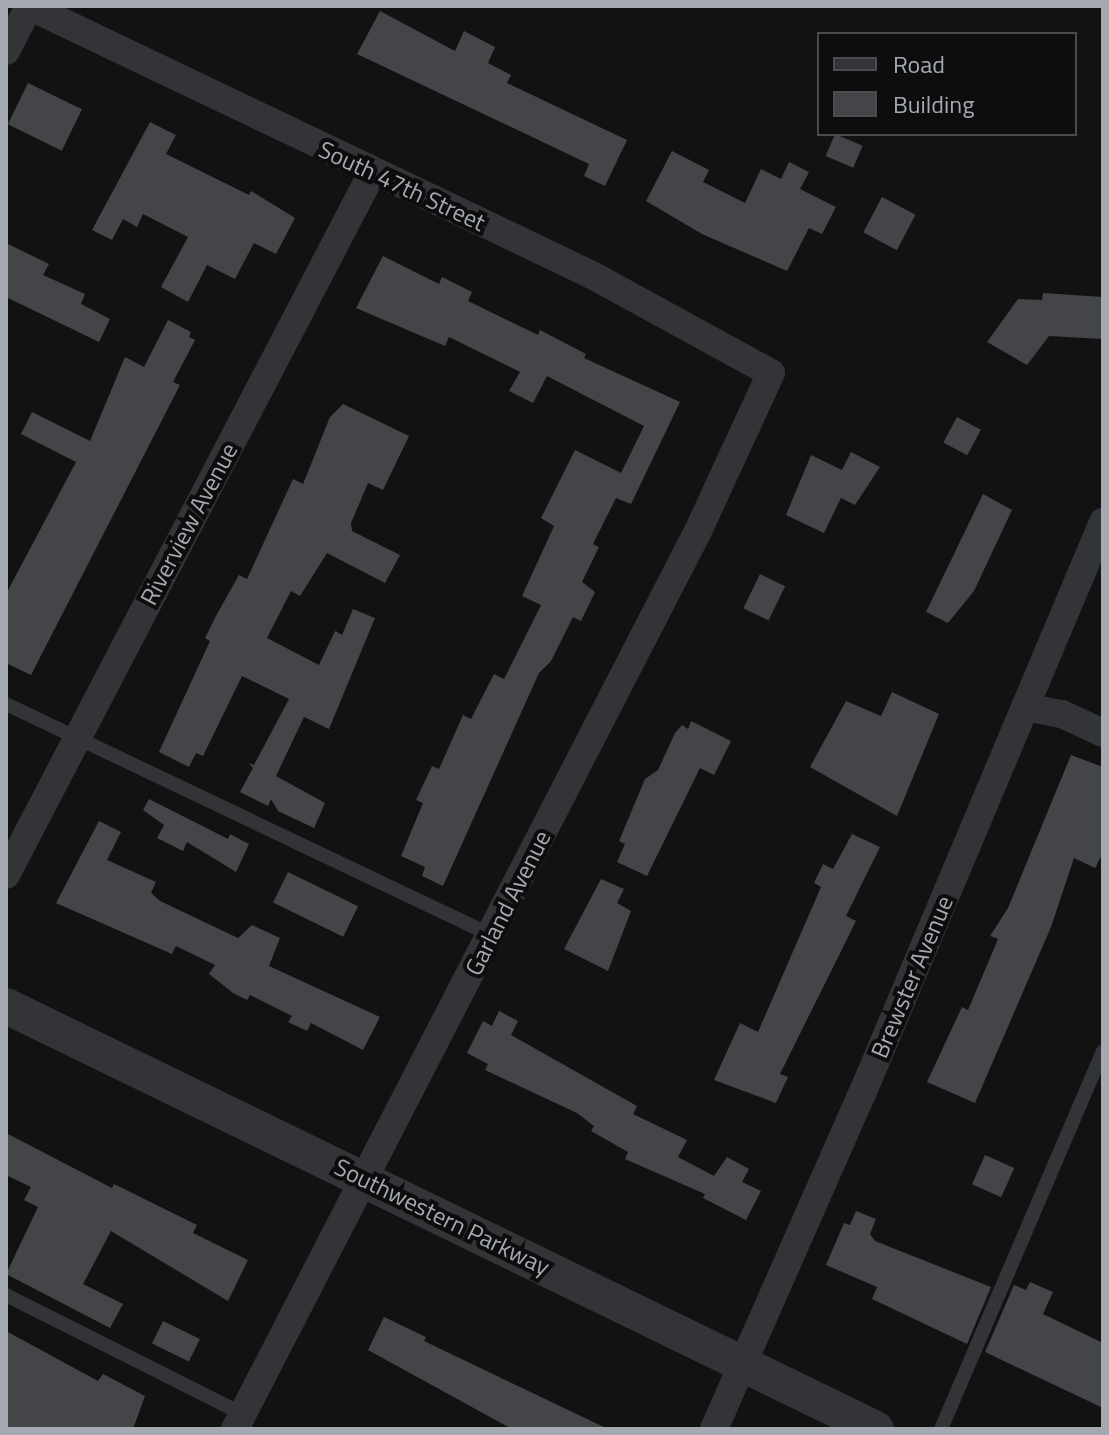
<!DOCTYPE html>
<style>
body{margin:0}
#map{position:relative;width:1109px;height:1435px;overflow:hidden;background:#121213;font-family:"Titillium Web",sans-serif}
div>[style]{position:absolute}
.building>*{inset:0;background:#444548;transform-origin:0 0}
.service>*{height:14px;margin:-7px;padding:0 7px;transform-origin:7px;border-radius:7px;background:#333437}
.minor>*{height:28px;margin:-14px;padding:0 14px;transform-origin:14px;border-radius:14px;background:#333437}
.tertiary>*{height:36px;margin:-18px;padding:0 18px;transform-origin:18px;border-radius:18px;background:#333437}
span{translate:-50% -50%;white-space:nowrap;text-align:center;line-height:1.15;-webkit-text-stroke:8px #0d0d0e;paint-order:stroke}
.street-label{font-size:24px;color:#a5aab2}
.frame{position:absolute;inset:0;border:8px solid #a5aab2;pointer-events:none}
.legend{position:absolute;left:817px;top:32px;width:260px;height:104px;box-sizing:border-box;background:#0d0d0e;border:2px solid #4a4c50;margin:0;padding:10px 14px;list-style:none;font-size:24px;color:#a5aab2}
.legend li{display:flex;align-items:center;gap:16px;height:40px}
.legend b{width:40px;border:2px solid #4a4c50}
</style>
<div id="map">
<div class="building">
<i style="clip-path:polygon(380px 11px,455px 51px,464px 31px,495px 47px,488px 63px,511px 75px,507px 83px,627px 140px,605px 186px,584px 176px,589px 164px,357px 54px)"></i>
<i style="left:28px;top:83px;width:60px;height:46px;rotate:26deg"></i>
<i style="clip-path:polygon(150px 122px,176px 135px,166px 154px,249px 195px,251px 191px,295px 218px,276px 254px,254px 243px,235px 279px,207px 265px,188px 302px,161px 287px,188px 237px,143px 214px,137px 227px,123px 219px,112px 240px,92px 230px)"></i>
<i style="left:835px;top:134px;width:30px;height:24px;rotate:23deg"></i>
<i style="clip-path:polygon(672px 151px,709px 170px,703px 182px,745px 203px,761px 169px,781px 179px,789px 162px,809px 172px,800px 189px,836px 207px,822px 234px,809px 228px,787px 271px,702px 234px,646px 201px)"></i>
<i style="left:882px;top:197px;width:38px;height:40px;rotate:28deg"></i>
<i style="clip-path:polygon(6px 243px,49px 264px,43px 275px,85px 294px,81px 304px,110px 319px,99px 342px,6px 297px)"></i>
<i style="clip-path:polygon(383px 256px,439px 284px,442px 277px,472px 292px,468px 301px,538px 335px,540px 330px,586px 354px,584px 358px,680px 402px,631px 504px,616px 498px,593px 544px,599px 547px,582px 582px,595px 592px,581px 621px,573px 617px,551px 661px,539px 673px,443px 886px,422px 876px,425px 867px,401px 856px,423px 803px,416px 800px,432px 766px,439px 769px,463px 715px,471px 719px,494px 674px,504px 679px,541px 605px,522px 596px,554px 526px,541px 518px,575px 450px,621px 473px,644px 426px,547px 376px,533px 403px,509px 391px,520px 372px,449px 337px,445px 346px,356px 308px)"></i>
<i style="clip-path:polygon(1043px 293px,1103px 297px,1103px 339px,1049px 336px,1027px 365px,987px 342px,1018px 299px,1042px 300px)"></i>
<i style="clip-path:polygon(168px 320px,191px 332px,189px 337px,195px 340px,173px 382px,180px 385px,31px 675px,6px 663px,6px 594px,76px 462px,21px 434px,32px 412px,90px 441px,125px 357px,144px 367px)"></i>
<i style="clip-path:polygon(343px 404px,409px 436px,383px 490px,368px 483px,351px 523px,352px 531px,400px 555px,385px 583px,327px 553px,300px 596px,291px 591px,267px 638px,319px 665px,335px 631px,342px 635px,353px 609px,375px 618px,329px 729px,304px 717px,276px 776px,325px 803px,314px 828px,278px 811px,271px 799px,268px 806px,240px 792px,253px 768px,249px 763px,254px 765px,289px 699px,242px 676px,203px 756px,196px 753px,189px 767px,159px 752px,210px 641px,205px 638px,217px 614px,239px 575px,247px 579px,293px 479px,303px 484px,330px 417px)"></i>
<i style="left:957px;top:417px;width:27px;height:29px;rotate:28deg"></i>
<i style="clip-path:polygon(851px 452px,880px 467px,855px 505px,841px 498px,824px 533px,786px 515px,811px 455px,842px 470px)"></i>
<i style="clip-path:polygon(983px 494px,1012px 510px,974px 591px,948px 623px,926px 612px)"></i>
<i style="left:760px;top:574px;width:28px;height:38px;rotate:26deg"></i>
<i style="clip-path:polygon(892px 692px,939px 714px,897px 816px,810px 767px,846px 701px,881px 716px)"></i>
<i style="clip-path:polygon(691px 721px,731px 741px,714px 775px,700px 768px,647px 876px,617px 862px,625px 844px,619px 841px,645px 779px,658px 770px,675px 733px,682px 725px,688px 729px)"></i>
<i style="clip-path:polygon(1071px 755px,1103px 767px,1103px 853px,1095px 868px,1074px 858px,1051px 927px,975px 1103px,927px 1082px,962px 1007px,968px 1010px,998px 939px,990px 936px,1008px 908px)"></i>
<i style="clip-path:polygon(149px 799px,228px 839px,230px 834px,249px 844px,236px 872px,187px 842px,183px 851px,157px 838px,164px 825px,143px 810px)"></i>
<i style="clip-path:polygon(99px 821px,121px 832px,107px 860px,156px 882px,151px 893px,160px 901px,238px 938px,252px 925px,280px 938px,269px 966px,380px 1017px,363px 1050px,311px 1023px,307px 1031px,288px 1022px,292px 1016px,250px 995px,247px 1000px,233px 993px,209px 974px,215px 965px,176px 946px,172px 954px,56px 903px)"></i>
<i style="clip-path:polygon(852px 834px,880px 847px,846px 916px,856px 921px,780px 1074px,788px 1077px,776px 1103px,714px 1080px,740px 1023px,758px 1032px,821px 887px,814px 883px,823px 864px,833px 869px)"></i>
<i style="left:288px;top:872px;width:78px;height:34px;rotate:26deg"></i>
<i style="clip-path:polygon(601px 879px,624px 889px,617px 903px,631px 911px,608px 971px,564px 949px)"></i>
<i style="clip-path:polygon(499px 1011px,518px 1021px,511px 1035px,637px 1106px,633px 1114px,687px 1140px,678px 1157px,714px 1176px,727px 1157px,749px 1169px,742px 1182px,761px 1191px,746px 1220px,703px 1198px,705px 1194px,625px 1159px,628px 1152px,591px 1131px,594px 1126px,577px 1113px,485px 1070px,488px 1064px,467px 1053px,483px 1021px,492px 1026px)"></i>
<i style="clip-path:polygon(6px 1133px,112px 1188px,114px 1184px,197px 1225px,193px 1233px,248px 1260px,228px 1301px,111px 1231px,83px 1284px,123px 1304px,110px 1328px,6px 1274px,38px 1207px,24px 1200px,31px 1187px,6px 1175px)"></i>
<i style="left:985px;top:1155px;width:32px;height:32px;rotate:24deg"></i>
<i style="clip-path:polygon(856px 1211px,876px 1219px,870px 1234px,875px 1241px,991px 1287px,967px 1344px,872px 1299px,877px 1287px,826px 1265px,844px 1223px,850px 1225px)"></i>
<i style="clip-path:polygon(1030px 1282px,1053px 1292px,1043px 1314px,1103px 1343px,1103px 1408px,985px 1352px,1014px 1285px,1026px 1290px)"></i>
<i style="clip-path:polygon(384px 1317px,426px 1337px,424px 1341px,608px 1429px,512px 1429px,368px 1350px)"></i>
<i style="left:163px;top:1321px;width:41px;height:25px;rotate:26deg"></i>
<i style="clip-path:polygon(6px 1331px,98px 1381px,103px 1374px,145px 1396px,133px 1429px,6px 1429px)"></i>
</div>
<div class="service">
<i style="left:6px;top:704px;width:537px;rotate:25.47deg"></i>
<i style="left:6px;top:1295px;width:265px;rotate:26.7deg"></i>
<i style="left:941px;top:1429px;width:411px;rotate:-66.8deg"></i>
</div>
<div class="minor">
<i style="left:6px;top:51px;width:51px;rotate:-62.9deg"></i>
<i style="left:29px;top:6px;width:624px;rotate:25.54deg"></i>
<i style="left:592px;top:275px;width:204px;rotate:28.7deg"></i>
<i style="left:771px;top:373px;width:176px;rotate:114.8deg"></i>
<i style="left:697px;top:533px;width:1008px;rotate:117.28deg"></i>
<i style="left:1025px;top:707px;width:38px;rotate:11deg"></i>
<i style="left:1062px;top:714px;width:45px;rotate:24.9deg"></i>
<i style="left:6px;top:875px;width:792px;rotate:-62.46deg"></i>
<i style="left:714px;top:1429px;width:366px;rotate:-66.2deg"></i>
<i style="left:862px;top:1094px;width:621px;rotate:-67.15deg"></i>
</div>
<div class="tertiary">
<i style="left:6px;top:1006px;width:967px;rotate:25.93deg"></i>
</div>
<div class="street-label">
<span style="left:402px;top:186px;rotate:25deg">South 47th Street</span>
<span style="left:189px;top:524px;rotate:-62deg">Riverview Avenue</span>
<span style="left:508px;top:903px;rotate:-63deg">Garland Avenue</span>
<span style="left:912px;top:977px;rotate:-67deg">Brewster Avenue</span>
<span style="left:442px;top:1217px;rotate:26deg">Southwestern Parkway</span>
</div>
<div class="frame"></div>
<ul class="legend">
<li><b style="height:10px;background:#333437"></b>Road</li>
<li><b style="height:22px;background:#444548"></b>Building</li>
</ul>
</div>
